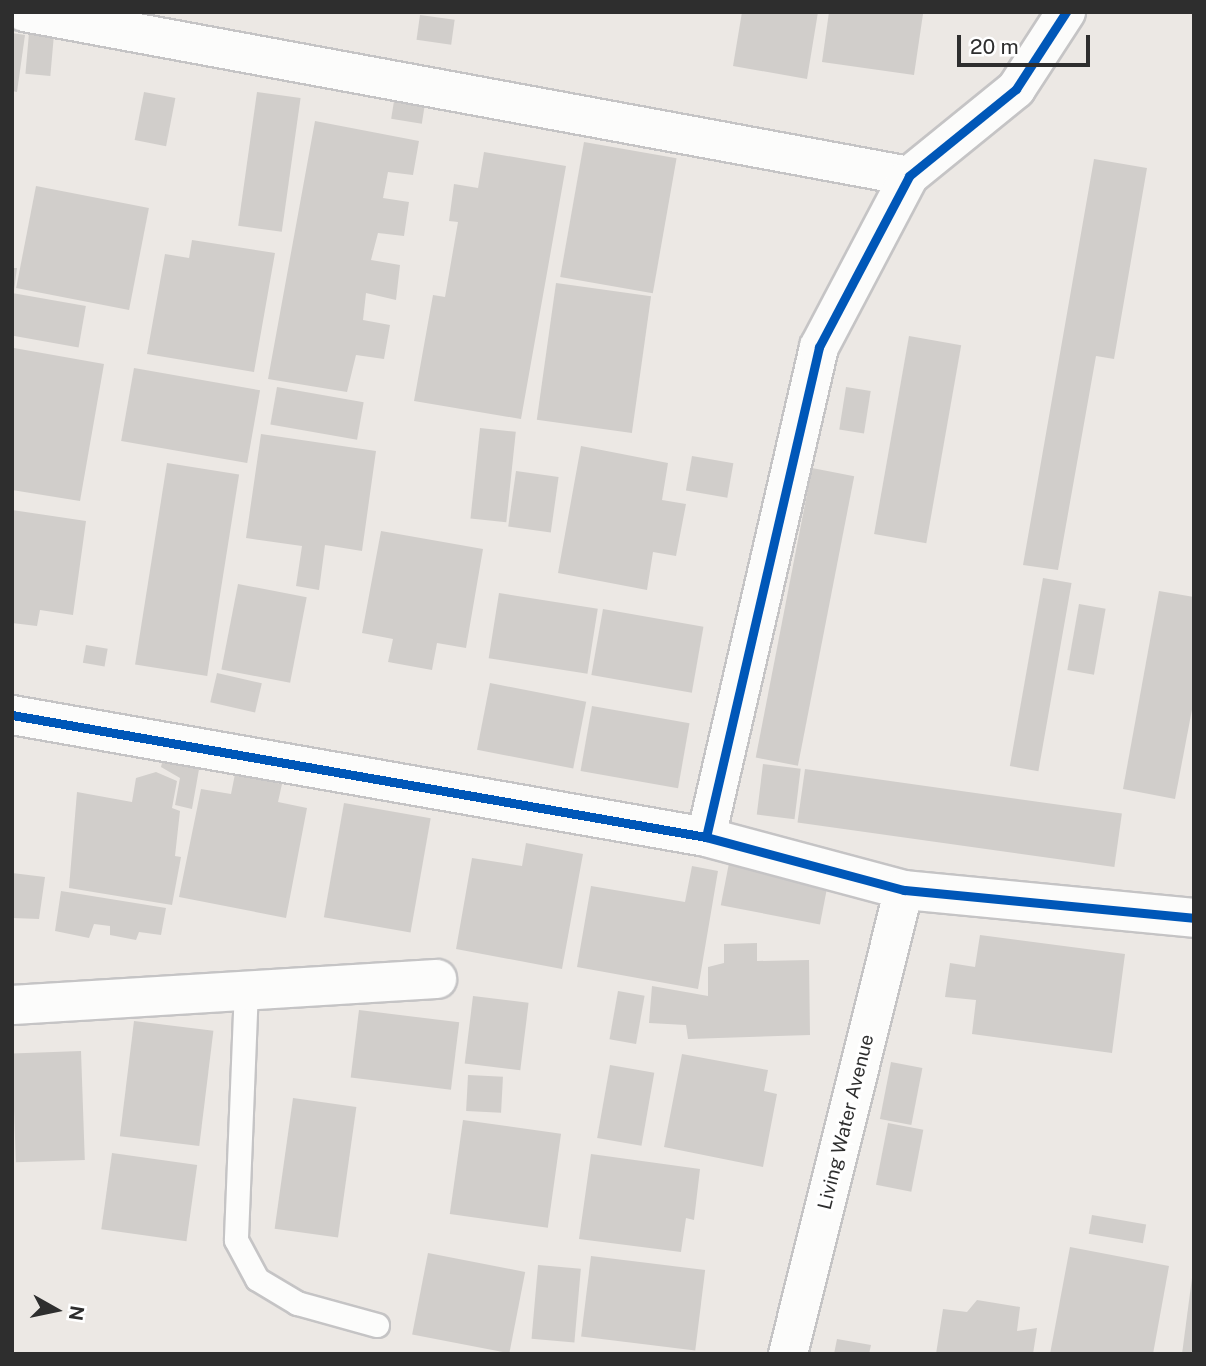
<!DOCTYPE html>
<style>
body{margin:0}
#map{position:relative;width:1206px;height:1366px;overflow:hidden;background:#ece8e4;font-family:"Public Sans",sans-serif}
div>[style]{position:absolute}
.building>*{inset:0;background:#d1cecb;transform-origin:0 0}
.roads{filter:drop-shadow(2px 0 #c5c4c5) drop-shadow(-2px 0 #c5c4c5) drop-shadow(0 2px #c5c4c5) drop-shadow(0 -2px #c5c4c5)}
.lane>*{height:23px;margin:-11.5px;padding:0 11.5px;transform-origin:11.5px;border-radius:11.5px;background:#fcfcfb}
.street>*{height:38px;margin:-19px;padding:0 19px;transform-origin:19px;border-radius:19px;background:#fcfcfb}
.cycleway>*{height:9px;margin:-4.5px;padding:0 4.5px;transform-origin:4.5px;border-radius:4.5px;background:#0057b8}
span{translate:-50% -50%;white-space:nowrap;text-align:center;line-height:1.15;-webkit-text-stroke:6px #fff;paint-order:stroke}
.street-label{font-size:19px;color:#2e2e2e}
.frame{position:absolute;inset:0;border:14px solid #2e2e2e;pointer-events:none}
.north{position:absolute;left:21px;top:1275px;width:70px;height:70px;-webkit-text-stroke:5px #fff;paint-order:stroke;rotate:99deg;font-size:19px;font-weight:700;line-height:28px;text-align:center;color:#2e2e2e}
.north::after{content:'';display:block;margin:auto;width:24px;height:32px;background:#2e2e2e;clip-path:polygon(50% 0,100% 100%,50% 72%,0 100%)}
.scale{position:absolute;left:957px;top:35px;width:133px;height:32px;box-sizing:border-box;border:4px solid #2e2e2e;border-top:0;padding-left:9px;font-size:21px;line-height:24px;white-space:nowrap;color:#2e2e2e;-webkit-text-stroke:5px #fff;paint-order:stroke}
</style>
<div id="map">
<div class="building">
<i style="clip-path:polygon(742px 12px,818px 12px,807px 79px,733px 66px)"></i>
<i style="clip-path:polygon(829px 12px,923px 14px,914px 75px,822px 62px)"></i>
<i style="left:420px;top:15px;width:35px;height:25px;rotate:8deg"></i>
<i style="clip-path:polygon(12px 33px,25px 35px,17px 92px,12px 91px)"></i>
<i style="left:29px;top:33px;width:25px;height:41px;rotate:5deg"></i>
<i style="left:144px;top:92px;width:32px;height:49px;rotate:11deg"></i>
<i style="left:257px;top:92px;width:44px;height:135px;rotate:8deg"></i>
<i style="left:394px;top:101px;width:31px;height:18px;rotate:9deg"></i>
<i style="clip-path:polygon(315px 121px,419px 141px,413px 175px,388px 172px,383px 198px,409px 202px,404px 236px,378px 233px,371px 260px,400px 265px,396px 300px,366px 293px,363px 320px,390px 325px,384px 359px,356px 355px,347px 392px,268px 379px)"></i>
<i style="left:584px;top:142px;width:94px;height:137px;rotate:10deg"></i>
<i style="clip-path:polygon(484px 152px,566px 166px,521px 419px,414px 401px,433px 295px,445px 297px,458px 222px,449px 221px,454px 184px,478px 188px)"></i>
<i style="clip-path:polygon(1094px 159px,1147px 168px,1114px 359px,1096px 356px,1058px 570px,1023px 565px)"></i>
<i style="left:36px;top:186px;width:115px;height:104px;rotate:11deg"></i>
<i style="clip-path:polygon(192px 240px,275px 253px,254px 372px,147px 354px,165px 254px,189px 258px)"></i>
<i style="clip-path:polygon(12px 268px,17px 268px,14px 291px,12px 291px)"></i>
<i style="left:556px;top:283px;width:96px;height:138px;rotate:8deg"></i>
<i style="left:12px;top:293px;width:75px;height:42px;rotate:10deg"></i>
<i style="left:909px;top:336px;width:53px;height:201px;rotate:10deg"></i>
<i style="clip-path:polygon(14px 348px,104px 364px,80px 501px,12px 490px)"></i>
<i style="left:134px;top:368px;width:128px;height:74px;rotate:10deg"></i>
<i style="left:277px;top:387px;width:88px;height:38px;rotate:10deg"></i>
<i style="left:846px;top:387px;width:25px;height:43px;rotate:9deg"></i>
<i style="left:480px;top:428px;width:36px;height:91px;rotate:6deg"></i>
<i style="clip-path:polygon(261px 434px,376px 451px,362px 551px,325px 545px,319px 590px,296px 586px,302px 546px,246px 538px)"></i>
<i style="clip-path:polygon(581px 446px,668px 463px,662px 500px,686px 504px,676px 556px,653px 552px,647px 590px,558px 573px)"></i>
<i style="left:692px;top:456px;width:42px;height:35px;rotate:10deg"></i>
<i style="left:167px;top:463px;width:73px;height:204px;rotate:9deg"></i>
<i style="left:812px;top:468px;width:43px;height:295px;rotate:11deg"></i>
<i style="left:516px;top:471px;width:43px;height:56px;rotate:8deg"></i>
<i style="clip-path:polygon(12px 510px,86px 521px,73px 615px,40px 610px,37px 626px,12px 623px)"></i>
<i style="clip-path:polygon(381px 531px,483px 549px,466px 648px,437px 643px,432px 670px,388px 662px,393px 639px,362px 633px)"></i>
<i style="left:1043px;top:578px;width:29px;height:191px;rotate:10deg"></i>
<i style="left:238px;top:584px;width:70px;height:87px;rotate:11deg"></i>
<i style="clip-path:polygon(1159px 591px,1194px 597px,1194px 699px,1175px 799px,1123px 789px)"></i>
<i style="left:499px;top:593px;width:100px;height:66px;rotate:9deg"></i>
<i style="left:1079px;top:604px;width:27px;height:67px;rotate:10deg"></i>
<i style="left:603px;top:609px;width:102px;height:67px;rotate:10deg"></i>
<i style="left:86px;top:645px;width:22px;height:18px;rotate:10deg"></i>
<i style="left:217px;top:673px;width:46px;height:30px;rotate:13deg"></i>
<i style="left:490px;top:683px;width:98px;height:68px;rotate:11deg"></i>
<i style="left:592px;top:706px;width:99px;height:66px;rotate:10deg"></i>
<i style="clip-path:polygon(165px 751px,201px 758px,192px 809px,175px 805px,180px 778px,161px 767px)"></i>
<i style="left:763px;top:764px;width:38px;height:51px;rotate:7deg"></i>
<i style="left:805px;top:769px;width:320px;height:54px;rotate:8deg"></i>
<i style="clip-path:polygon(156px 772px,177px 781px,172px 808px,180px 811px,175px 856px,181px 857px,172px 905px,69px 888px,77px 792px,132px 802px,136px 778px)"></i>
<i style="clip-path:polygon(235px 774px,282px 784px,278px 802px,307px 808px,286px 918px,179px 897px,201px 789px,231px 794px)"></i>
<i style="left:344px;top:803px;width:88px;height:116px;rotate:10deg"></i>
<i style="clip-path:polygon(526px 843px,583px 854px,562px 969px,456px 949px,472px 858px,522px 866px)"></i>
<i style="left:729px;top:863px;width:101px;height:43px;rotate:11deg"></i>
<i style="clip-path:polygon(692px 866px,718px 871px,698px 989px,577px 967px,591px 886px,685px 902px)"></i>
<i style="clip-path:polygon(12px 873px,45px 877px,39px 919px,12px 918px)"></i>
<i style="clip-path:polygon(61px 891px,166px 908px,161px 935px,139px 932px,136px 940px,110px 935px,110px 926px,94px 924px,89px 938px,55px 931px)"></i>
<i style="clip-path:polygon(980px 935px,1125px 954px,1112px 1053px,972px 1034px,976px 1000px,945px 997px,950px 963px,975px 967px)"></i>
<i style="clip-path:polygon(757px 943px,757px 961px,809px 960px,810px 1035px,688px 1039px,686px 1025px,649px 1023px,652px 986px,708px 996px,708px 967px,724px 963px,724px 944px)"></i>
<i style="left:618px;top:991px;width:27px;height:49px;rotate:10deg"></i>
<i style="left:473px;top:996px;width:56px;height:68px;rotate:7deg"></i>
<i style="left:359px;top:1010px;width:101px;height:68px;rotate:7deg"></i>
<i style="left:134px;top:1021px;width:80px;height:116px;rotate:7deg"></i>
<i style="left:81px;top:1051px;width:109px;height:69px;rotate:88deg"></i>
<i style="clip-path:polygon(682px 1054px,768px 1070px,764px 1091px,777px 1094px,763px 1167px,664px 1147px)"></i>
<i style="left:891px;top:1062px;width:32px;height:58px;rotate:11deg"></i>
<i style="left:610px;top:1065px;width:45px;height:74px;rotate:10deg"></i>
<i style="left:468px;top:1075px;width:35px;height:36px;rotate:3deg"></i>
<i style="left:293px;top:1098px;width:64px;height:132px;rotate:8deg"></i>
<i style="left:463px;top:1120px;width:99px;height:95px;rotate:8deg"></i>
<i style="left:888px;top:1123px;width:36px;height:63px;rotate:11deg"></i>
<i style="left:112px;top:1153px;width:86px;height:77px;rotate:8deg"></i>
<i style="clip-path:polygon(591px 1154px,700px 1169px,694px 1220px,686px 1218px,681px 1252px,579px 1239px)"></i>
<i style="left:1092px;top:1215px;width:55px;height:19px;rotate:10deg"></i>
<i style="clip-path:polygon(1070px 1247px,1169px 1266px,1153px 1354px,1050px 1354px)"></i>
<i style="left:428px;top:1253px;width:99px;height:83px;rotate:11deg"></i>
<i style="left:591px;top:1256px;width:115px;height:81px;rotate:7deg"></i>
<i style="left:538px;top:1265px;width:43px;height:74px;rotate:5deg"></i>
<i style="clip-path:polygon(1192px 1278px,1194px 1354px,1182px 1354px)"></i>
<i style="clip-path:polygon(977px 1300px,1020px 1307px,1017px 1331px,1037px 1328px,1033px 1354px,936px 1354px,943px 1309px,967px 1312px)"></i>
<i style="clip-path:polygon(837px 1339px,871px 1345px,869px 1354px,834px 1354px)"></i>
</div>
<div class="roads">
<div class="lane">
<i style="left:246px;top:988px;width:252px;rotate:92.3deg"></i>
<i style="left:236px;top:1240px;width:44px;rotate:61.7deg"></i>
<i style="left:257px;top:1279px;width:47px;rotate:31deg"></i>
<i style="left:297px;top:1303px;width:83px;rotate:15.4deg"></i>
</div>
<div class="street">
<i style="left:24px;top:12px;width:900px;rotate:10.5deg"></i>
<i style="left:12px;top:715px;width:705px;rotate:9.97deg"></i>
<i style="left:706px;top:837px;width:205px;rotate:15deg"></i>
<i style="left:904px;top:890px;width:291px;rotate:5.5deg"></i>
<i style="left:706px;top:837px;width:503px;rotate:-77.01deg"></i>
<i style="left:819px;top:347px;width:193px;rotate:-62.2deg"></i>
<i style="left:909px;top:176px;width:138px;rotate:-39.1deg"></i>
<i style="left:1016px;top:89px;width:92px;rotate:-57deg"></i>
<i style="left:12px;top:1005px;width:426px;rotate:-3.5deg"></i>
<i style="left:788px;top:1354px;width:478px;rotate:-76deg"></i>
</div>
</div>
<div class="cycleway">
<i style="left:12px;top:715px;width:705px;rotate:9.97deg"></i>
<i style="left:706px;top:837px;width:205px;rotate:15deg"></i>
<i style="left:904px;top:890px;width:291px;rotate:5.5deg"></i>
<i style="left:706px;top:837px;width:503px;rotate:-77.01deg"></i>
<i style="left:819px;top:347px;width:193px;rotate:-62.2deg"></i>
<i style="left:909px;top:176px;width:138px;rotate:-39.1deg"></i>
<i style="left:1016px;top:89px;width:92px;rotate:-57deg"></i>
</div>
<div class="street-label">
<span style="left:846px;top:1122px;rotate:-76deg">Living Water Avenue</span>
</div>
<div class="frame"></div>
<div class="north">N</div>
<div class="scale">20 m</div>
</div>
